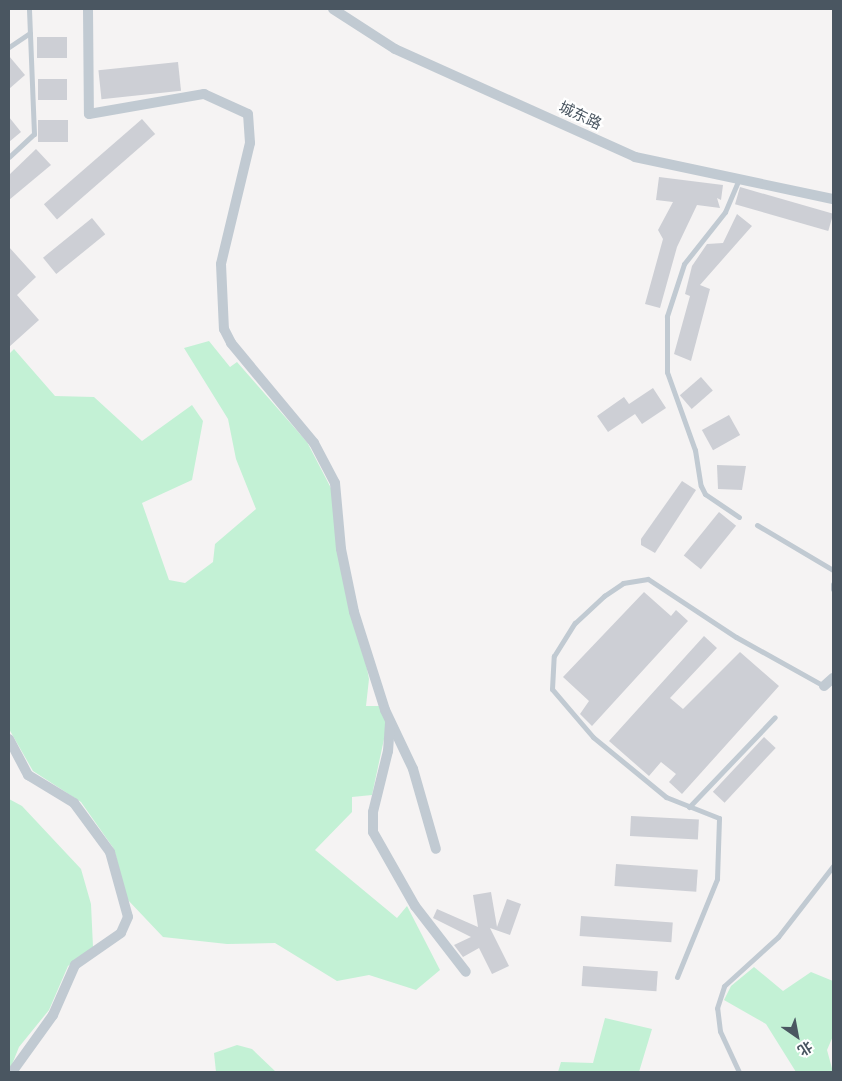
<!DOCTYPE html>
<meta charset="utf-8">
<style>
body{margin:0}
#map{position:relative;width:842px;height:1081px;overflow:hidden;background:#f5f3f3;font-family:Roboto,"Noto Sans SC",sans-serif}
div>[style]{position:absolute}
.green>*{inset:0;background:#c3f1d5}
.building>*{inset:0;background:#cdcfd5;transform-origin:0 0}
.lane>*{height:5px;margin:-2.5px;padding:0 2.5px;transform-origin:2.5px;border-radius:2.5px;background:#c1cad2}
.street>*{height:10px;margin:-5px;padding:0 5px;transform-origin:5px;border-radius:5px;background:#c1cad2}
span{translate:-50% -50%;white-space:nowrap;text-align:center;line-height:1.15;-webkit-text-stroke:4.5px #fff;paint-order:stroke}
.street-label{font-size:15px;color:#4a5661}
.frame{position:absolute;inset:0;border:10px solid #4a5661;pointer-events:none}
.north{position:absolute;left:772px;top:1011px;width:50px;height:50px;-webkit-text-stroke:4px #fff;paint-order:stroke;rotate:147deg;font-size:14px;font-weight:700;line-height:20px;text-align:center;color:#4a5661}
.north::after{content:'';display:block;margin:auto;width:18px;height:22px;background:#4a5661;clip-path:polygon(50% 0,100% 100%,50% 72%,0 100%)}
</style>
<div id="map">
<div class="green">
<i style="clip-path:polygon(209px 341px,230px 367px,237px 362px,307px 442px,333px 492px,369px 679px,366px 706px,379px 706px,387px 725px,372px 795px,352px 797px,352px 812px,315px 850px,397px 918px,407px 906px,440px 970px,416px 990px,369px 975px,337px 981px,275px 943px,227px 944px,163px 937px,127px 899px,114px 849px,81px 802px,33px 771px,9px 729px,9px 354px,14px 349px,55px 396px,94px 397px,142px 441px,192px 405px,203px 421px,192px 480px,142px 503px,169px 580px,185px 583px,213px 562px,215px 544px,256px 509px,236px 459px,228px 419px,184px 348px)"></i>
<i style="clip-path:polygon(9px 799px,22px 806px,81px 869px,91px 904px,93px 947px,68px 966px,49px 1010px,19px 1047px,9px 1072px)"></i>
<i style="clip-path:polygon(754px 967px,783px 991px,811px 972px,833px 981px,833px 1036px,827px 1050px,833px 1072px,796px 1072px,766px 1024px,724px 1000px,731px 986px)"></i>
<i style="clip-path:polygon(605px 1018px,652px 1029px,639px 1072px,558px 1072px,561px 1062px,593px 1063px)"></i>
<i style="clip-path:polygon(237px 1045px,252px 1049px,276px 1072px,216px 1072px,214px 1053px)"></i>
</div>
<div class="building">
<i style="left:67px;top:37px;width:21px;height:30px;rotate:90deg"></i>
<i style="clip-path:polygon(9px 56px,25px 75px,9px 89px)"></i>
<i style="left:178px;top:62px;width:29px;height:80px;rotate:84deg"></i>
<i style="left:38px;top:79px;width:29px;height:21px"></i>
<i style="clip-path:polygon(9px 117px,21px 132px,9px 142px)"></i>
<i style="left:142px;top:119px;width:20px;height:130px;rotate:49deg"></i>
<i style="left:38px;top:120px;width:30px;height:22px"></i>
<i style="clip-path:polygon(36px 149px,51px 165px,9px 200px,9px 175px)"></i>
<i style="clip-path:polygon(659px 177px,723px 185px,721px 200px,717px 198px,720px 208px,697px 205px,677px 247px,660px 308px,645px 304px,663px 239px,658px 230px,673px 202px,656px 200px)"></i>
<i style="left:740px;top:187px;width:97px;height:18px;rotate:16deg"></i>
<i style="clip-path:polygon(737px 214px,752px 226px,700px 285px,710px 289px,691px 361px,674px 354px,690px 296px,685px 294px,692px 266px,707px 244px,723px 243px)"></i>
<i style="left:92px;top:218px;width:21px;height:63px;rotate:51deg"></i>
<i style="clip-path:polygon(9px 247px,36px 277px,17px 295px,39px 320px,9px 347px)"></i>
<i style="left:701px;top:377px;width:18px;height:28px;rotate:49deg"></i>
<i style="clip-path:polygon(653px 388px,666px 408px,642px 424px,635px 414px,608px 432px,597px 416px,624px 397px,629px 404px)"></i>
<i style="left:729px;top:415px;width:23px;height:31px;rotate:61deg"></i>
<i style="clip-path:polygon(717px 465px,746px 466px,742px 490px,718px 489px)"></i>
<i style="clip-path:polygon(682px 481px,696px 490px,655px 553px,641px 545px,641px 539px)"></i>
<i style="left:719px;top:512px;width:22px;height:56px;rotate:39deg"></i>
<i style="clip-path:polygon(644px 592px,671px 616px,676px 610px,688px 621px,592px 726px,580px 714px,589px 701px,563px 677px)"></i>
<i style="clip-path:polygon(704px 636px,717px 648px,670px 698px,683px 709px,740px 652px,779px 686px,682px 794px,669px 782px,676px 774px,661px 762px,649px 776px,609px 741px)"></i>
<i style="left:764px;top:737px;width:16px;height:75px;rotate:43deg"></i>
<i style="left:631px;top:816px;width:68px;height:20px;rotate:3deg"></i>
<i style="left:616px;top:864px;width:82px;height:22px;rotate:4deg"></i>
<i style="clip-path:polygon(491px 892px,497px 927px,507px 899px,521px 904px,510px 935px,490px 928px,509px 966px,492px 974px,479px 948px,463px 957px,454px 945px,471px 937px,433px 918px,437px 909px,478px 927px,473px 895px)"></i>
<i style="left:581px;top:916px;width:92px;height:20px;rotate:4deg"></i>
<i style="left:583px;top:966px;width:75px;height:20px;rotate:4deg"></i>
</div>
<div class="lane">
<i style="left:9px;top:47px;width:25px;rotate:-34deg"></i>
<i style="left:9px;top:157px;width:34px;rotate:-43deg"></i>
<i style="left:34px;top:134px;width:125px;rotate:-92.3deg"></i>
<i style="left:739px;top:179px;width:36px;rotate:113deg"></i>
<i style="left:725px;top:212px;width:66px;rotate:128.3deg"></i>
<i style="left:684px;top:264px;width:55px;rotate:108.1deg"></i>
<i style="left:667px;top:316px;width:56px;rotate:90deg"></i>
<i style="left:667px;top:372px;width:83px;rotate:70.3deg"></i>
<i style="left:695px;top:450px;width:36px;rotate:81deg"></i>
<i style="left:701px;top:486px;width:9px;rotate:63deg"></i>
<i style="left:705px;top:494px;width:41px;rotate:34.1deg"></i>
<i style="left:757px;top:525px;width:88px;rotate:30.6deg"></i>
<i style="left:833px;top:584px;width:5px;rotate:90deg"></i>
<i style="left:689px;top:807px;width:124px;rotate:-46.3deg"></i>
<i style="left:677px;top:977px;width:106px;rotate:-67.8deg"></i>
<i style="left:717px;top:879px;width:61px;rotate:-88.1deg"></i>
<i style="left:719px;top:818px;width:57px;rotate:-158.4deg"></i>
<i style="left:666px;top:797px;width:94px;rotate:-140.6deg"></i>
<i style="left:593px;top:737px;width:63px;rotate:-130.5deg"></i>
<i style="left:552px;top:689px;width:33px;rotate:-87deg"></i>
<i style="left:554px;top:656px;width:39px;rotate:-58deg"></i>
<i style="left:575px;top:623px;width:40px;rotate:-43deg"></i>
<i style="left:604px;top:596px;width:23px;rotate:-34deg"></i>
<i style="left:623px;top:583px;width:25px;rotate:-9deg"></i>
<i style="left:648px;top:579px;width:105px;rotate:33.4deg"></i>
<i style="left:736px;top:637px;width:101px;rotate:29.1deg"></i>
<i style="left:739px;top:1072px;width:45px;rotate:-114.9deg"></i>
<i style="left:720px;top:1031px;width:23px;rotate:-97deg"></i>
<i style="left:717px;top:1008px;width:23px;rotate:-72deg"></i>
<i style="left:724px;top:986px;width:73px;rotate:-42.2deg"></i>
<i style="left:778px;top:937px;width:90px;rotate:-52.2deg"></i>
</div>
<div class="street">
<i style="left:88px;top:9px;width:105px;rotate:89.5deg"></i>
<i style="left:89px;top:114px;width:117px;rotate:-9.9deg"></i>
<i style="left:204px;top:94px;width:48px;rotate:24.4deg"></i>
<i style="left:248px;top:114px;width:29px;rotate:86deg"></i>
<i style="left:250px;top:143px;width:124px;rotate:103.5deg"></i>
<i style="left:221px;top:264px;width:65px;rotate:87.4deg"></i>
<i style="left:224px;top:329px;width:16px;rotate:63deg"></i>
<i style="left:231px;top:343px;width:130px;rotate:50.3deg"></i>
<i style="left:314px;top:443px;width:45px;rotate:62.3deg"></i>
<i style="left:335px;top:483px;width:66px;rotate:84.8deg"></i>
<i style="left:341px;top:549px;width:64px;rotate:78.3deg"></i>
<i style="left:354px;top:612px;width:103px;rotate:72.4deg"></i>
<i style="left:385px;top:710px;width:65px;rotate:64.6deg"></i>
<i style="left:413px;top:769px;width:83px;rotate:74deg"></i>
<i style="left:333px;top:9px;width:74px;rotate:32.8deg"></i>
<i style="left:395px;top:49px;width:263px;rotate:24.2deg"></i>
<i style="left:635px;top:157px;width:202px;rotate:12deg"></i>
<i style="left:824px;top:686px;width:12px;rotate:-42deg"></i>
<i style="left:390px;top:723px;width:28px;rotate:94deg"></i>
<i style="left:388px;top:751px;width:63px;rotate:103.8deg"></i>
<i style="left:373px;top:812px;width:20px;rotate:90deg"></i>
<i style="left:373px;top:832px;width:85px;rotate:60.4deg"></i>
<i style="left:415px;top:906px;width:83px;rotate:52.3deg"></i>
<i style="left:9px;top:739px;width:41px;rotate:62.2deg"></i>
<i style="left:28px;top:775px;width:54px;rotate:31.3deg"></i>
<i style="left:74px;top:803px;width:61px;rotate:53.7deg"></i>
<i style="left:110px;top:852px;width:67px;rotate:74.5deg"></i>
<i style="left:128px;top:917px;width:17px;rotate:114deg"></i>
<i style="left:121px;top:933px;width:56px;rotate:145.2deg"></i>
<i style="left:75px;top:965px;width:55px;rotate:113.7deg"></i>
<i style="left:53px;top:1015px;width:70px;rotate:125.7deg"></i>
</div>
<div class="street-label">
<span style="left:580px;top:116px;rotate:25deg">城东路</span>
</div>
<div class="frame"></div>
<div class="north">北</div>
</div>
